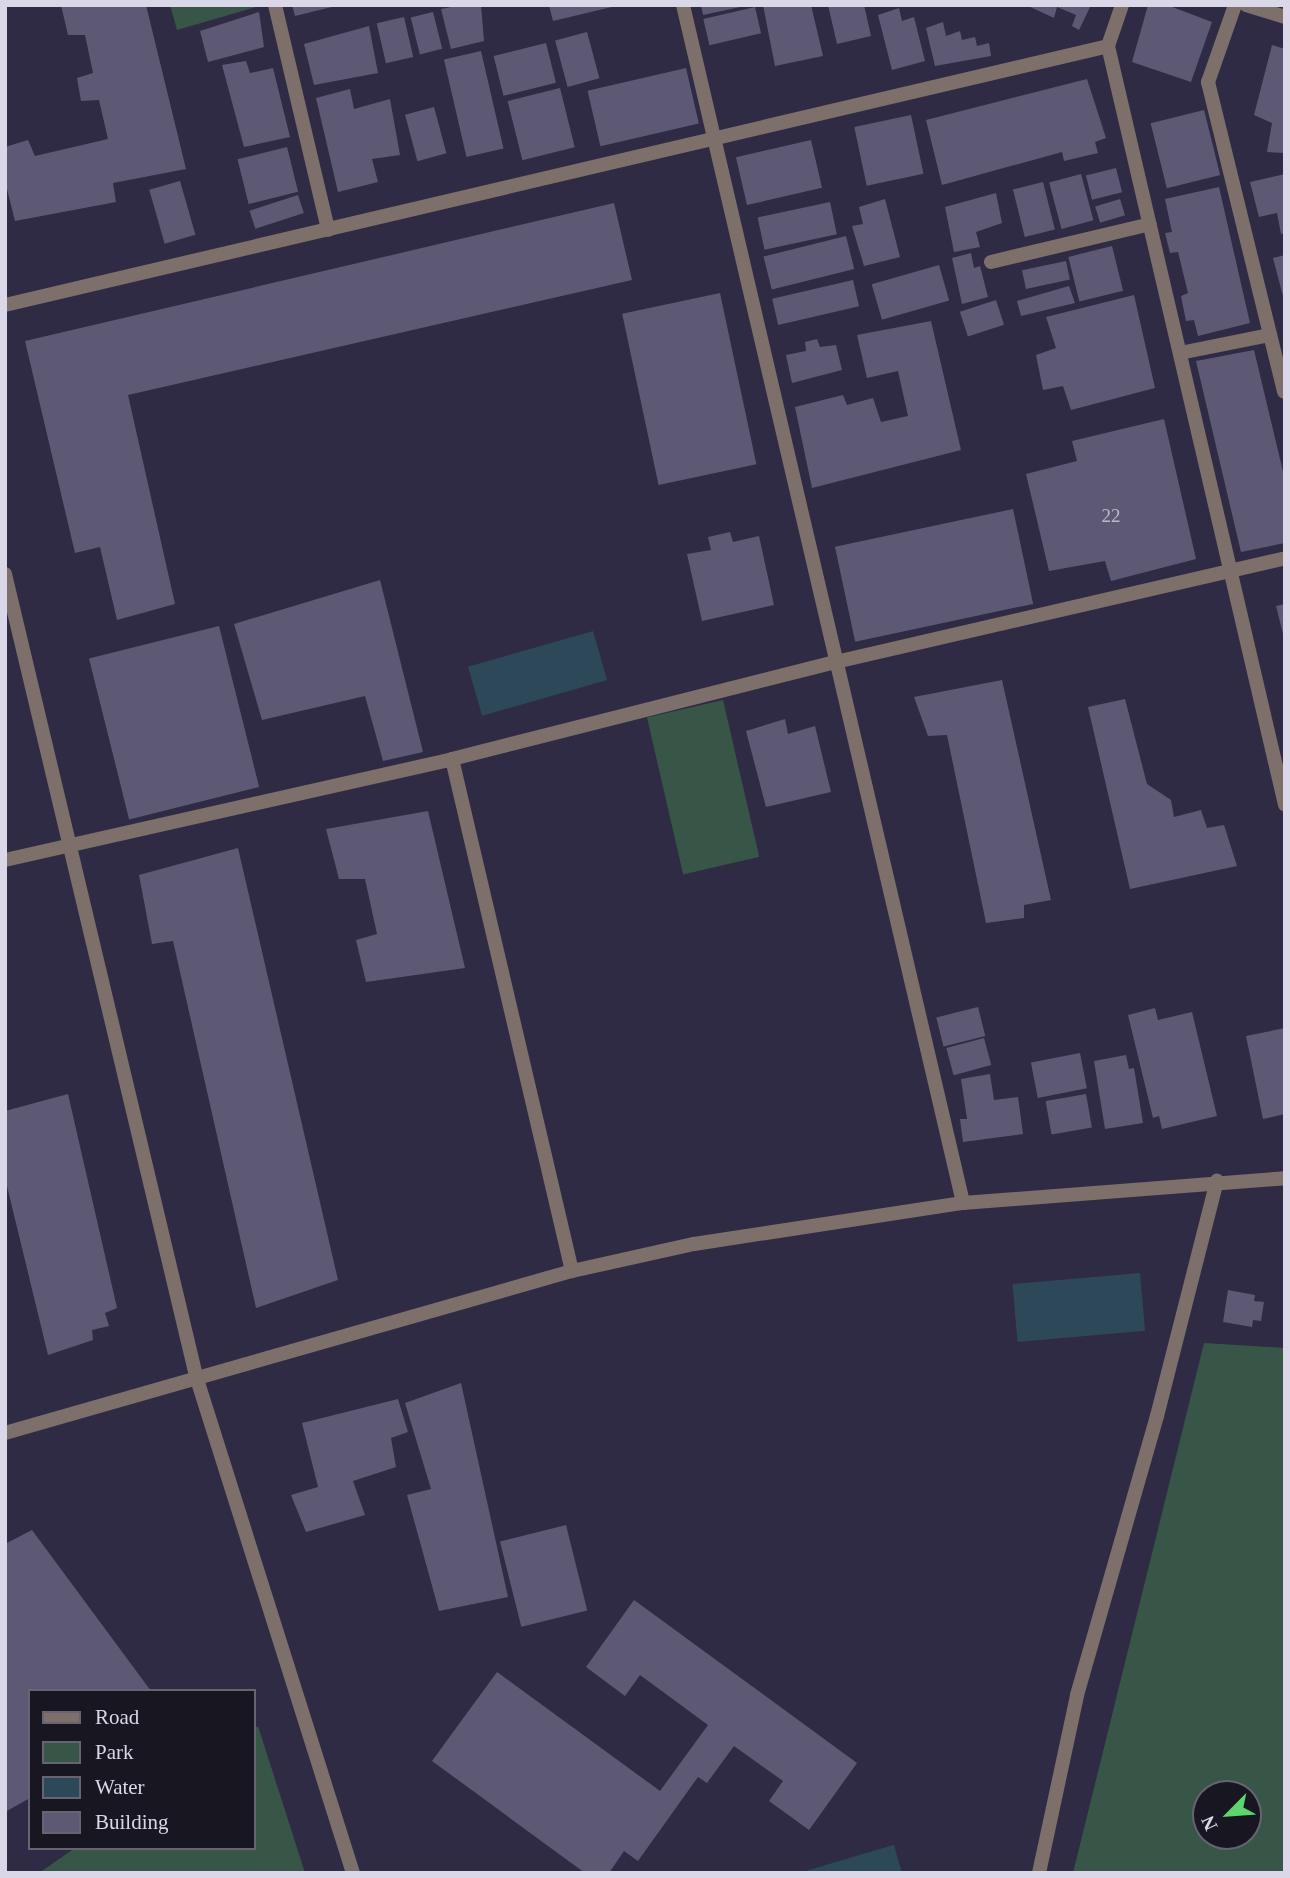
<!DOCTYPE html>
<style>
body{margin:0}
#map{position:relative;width:1290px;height:1878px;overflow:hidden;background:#302b44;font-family:"Times New Roman",serif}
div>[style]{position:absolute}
.green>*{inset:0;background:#385648;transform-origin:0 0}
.water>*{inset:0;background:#2c4859;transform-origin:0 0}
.building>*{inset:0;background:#5d5974;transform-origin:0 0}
.service>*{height:14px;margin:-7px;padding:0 7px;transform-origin:7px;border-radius:7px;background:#7d6f69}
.minor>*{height:14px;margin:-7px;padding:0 7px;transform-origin:7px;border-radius:7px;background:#7d6f69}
.tertiary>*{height:14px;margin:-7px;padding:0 7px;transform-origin:7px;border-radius:7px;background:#7d6f69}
span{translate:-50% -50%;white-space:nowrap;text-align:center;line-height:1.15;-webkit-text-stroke:5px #181621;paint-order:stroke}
.number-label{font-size:19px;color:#bbb8cb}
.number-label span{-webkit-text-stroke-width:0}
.frame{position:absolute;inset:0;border:7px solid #dad8e8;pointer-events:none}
.legend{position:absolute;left:28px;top:1689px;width:228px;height:161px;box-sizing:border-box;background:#181621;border:2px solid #666471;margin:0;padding:9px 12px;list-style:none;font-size:21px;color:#dad8e8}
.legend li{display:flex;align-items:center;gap:14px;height:35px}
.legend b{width:35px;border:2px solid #666471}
.north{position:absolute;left:1192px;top:1780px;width:70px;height:70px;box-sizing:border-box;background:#181621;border:2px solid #666471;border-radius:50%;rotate:245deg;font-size:19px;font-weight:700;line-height:28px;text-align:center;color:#dad8e8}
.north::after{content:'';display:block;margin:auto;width:24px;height:32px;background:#5dd56c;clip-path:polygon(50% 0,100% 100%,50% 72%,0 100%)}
</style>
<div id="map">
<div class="green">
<i style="clip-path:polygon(170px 5px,259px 5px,259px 6px,177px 30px)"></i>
<i style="left:723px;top:700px;width:161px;height:78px;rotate:77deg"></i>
<i style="clip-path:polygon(evenodd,1204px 1343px,1285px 1348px,1285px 1873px,1073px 1873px,1204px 1343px,1248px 1794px,1248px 1836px,1206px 1836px,1206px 1794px,1248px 1794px)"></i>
<i style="clip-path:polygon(258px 1726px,305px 1873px,39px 1873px,75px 1848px,254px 1848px,254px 1729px)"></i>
</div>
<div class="water">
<i style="left:593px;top:631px;width:51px;height:130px;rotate:74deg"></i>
<i style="left:1140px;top:1273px;width:58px;height:128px;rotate:85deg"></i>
<i style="clip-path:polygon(894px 1845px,902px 1873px,799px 1873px,893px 1845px)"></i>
</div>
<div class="building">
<i style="clip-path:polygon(61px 5px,146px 5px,186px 169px,113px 183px,116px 202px,15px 221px,5px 181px,5px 147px,28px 140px,35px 156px,108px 139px,99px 100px,81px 101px,77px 78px,93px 73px,85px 35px,68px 35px)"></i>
<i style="clip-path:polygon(292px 5px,336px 5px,336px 6px,295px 16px)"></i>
<i style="clip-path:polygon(461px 5px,481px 5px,484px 41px,451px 49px,441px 9px)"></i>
<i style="clip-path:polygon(549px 5px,616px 5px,616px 6px,553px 21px)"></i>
<i style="clip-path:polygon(701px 5px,745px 5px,745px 6px,703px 15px)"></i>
<i style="clip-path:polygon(763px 5px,811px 5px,823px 56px,775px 66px)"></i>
<i style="clip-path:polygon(828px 5px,864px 5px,871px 36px,837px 44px)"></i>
<i style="clip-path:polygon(1026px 5px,1091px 5px,1079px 30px,1072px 26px,1076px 15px,1057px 7px,1054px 18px)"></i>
<i style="clip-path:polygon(1148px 5px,1167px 5px,1212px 22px,1191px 82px,1132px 62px)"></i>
<i style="left:755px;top:7px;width:27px;height:53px;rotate:77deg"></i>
<i style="clip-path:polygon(899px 8px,902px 21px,914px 17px,925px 61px,892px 70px,878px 15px)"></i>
<i style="clip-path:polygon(259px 12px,264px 47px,208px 62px,200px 31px)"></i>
<i style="left:433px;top:12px;width:38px;height:23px;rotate:76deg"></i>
<i style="left:404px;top:17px;width:41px;height:28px;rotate:77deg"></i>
<i style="clip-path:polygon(943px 22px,946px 36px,960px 31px,962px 40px,975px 37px,977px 46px,989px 43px,991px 56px,935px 66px,926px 28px)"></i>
<i style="clip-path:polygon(369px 26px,378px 73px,314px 85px,304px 44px)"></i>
<i style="left:587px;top:32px;width:48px;height:33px;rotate:75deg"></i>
<i style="left:546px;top:43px;width:41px;height:54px;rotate:76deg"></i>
<i style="clip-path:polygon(1272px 45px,1285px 49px,1285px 153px,1267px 152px,1272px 123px,1254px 115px)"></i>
<i style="left:481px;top:51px;width:100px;height:38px;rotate:77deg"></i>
<i style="clip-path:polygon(246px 61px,250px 73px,273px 68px,290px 137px,244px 147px,222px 65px)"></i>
<i style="left:686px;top:68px;width:57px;height:101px;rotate:77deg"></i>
<i style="clip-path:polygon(1087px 79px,1106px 138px,1095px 142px,1098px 153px,1064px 161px,1062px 152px,942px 185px,926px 120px)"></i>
<i style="left:560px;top:88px;width:61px;height:54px;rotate:76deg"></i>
<i style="clip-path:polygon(350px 89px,354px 109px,390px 99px,400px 155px,372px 159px,378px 182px,338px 192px,316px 98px)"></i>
<i style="left:434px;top:107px;width:48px;height:30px;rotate:75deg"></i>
<i style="left:1204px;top:110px;width:67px;height:55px;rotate:76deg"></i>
<i style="left:911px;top:115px;width:60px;height:58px;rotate:78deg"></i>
<i style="left:811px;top:140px;width:49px;height:77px;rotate:77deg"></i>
<i style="left:287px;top:147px;width:46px;height:51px;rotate:76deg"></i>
<i style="left:1116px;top:168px;width:25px;height:31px;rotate:76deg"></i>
<i style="left:1081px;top:174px;width:48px;height:33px;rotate:75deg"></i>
<i style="clip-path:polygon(1285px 174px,1285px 233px,1281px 234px,1277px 213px,1259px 217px,1250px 182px)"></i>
<i style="left:180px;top:181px;width:56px;height:32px;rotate:74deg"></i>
<i style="left:1043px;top:182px;width:49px;height:31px;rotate:76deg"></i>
<i style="clip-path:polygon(1219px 187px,1250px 323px,1198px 336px,1194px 320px,1186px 321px,1181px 296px,1188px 293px,1178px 252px,1170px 253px,1165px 233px,1172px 232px,1165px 199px)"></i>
<i style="clip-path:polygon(996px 193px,1002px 223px,976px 232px,980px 247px,954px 252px,945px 207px)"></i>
<i style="left:298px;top:195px;width:19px;height:51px;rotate:72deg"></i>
<i style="clip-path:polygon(885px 199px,900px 257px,864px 266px,852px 226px,863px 224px,859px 207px)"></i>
<i style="left:1120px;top:199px;width:17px;height:26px;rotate:73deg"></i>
<i style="left:830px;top:202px;width:33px;height:74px;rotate:78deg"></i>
<i style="clip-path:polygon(614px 203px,632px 280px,128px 395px,175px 604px,117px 620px,100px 547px,75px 553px,25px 341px)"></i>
<i style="left:846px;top:236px;width:34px;height:85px;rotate:76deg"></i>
<i style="left:1112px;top:246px;width:46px;height:45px;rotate:76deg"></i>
<i style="clip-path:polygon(971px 253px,974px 268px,980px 266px,988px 297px,962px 304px,952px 258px)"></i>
<i style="clip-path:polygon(1285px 255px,1285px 300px,1284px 300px,1273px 258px)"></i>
<i style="left:1066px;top:261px;width:19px;height:45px;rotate:78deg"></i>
<i style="left:939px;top:265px;width:37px;height:70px;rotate:74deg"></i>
<i style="left:853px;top:280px;width:27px;height:83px;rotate:77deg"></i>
<i style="clip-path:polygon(1069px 286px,1075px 303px,1021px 316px,1017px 301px)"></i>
<i style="left:720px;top:293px;width:175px;height:100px;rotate:78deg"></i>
<i style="clip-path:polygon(1134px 295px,1155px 388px,1071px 410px,1063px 386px,1043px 390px,1036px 355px,1056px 348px,1046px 317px)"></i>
<i style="left:996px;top:300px;width:26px;height:38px;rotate:72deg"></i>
<i style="clip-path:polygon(931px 321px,961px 450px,812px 488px,795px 407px,843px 395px,847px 405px,873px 398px,881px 422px,908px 416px,898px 371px,867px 378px,857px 335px)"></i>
<i style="clip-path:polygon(817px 339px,820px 347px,836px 345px,842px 370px,792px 383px,786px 355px,806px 351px,805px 342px)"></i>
<i style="clip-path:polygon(1254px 350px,1285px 480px,1285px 543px,1241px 552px,1196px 361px)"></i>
<i style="clip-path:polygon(1164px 419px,1196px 559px,1111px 581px,1105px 561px,1049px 571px,1026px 474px,1077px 461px,1072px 441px)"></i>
<i style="left:1013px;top:509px;width:97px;height:182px;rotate:78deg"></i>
<i style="clip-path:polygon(730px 532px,733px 542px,759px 536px,774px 605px,702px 621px,687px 554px,711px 550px,708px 537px)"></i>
<i style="clip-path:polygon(380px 580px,423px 752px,383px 761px,365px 696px,262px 720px,234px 624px)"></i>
<i style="clip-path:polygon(1285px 604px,1285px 638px,1284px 638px,1276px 606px)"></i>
<i style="left:219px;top:626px;width:166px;height:134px;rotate:76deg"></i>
<i style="clip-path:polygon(1002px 680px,1051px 900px,1024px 905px,1024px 918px,986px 923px,947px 735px,928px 736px,914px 697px)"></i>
<i style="clip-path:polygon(1125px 699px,1147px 784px,1171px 800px,1174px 817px,1201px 810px,1207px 828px,1224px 825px,1237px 866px,1130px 889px,1088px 707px)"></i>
<i style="clip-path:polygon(785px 719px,788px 734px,815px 726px,831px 792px,766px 807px,746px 731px)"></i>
<i style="clip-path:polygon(428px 811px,465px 968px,366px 982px,356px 940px,377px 934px,365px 879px,339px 879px,326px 829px)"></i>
<i style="clip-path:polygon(238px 848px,338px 1280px,256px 1308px,173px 941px,152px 944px,139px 875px)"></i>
<i style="left:978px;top:1007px;width:30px;height:43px;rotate:76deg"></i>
<i style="clip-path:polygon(1155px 1008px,1158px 1020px,1192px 1012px,1217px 1116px,1162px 1129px,1159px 1116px,1153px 1118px,1128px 1015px)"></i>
<i style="clip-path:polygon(1285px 1028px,1285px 1114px,1263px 1119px,1246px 1036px)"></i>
<i style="left:984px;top:1038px;width:28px;height:39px;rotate:75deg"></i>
<i style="left:1080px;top:1053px;width:36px;height:50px;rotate:79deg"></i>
<i style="clip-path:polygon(1126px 1055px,1129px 1069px,1134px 1068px,1143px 1123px,1105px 1129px,1094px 1061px)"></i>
<i style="clip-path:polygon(990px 1074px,994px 1100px,1018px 1097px,1023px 1134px,963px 1142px,960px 1119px,967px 1119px,961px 1079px)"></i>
<i style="clip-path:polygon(68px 1094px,117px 1308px,105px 1313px,109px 1326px,92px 1330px,93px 1340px,48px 1355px,5px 1178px,5px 1111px)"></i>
<i style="left:1086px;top:1094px;width:34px;height:41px;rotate:80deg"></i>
<i style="clip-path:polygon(1228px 1290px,1255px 1295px,1254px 1301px,1264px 1302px,1261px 1321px,1253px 1320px,1252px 1327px,1223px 1322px)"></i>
<i style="clip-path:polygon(461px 1383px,508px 1597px,439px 1611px,407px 1495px,431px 1489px,405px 1403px)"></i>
<i style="clip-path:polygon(398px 1399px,408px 1432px,391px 1438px,396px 1467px,353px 1481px,365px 1515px,306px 1532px,291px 1495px,318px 1487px,302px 1423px)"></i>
<i style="left:566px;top:1525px;width:88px;height:68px;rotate:76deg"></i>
<i style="clip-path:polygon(32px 1530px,151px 1691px,30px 1691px,30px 1798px,5px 1812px,5px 1544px)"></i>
<i style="clip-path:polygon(634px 1600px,857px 1763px,809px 1830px,769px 1801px,783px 1781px,734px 1746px,707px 1783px,698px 1777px,638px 1861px,624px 1851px,609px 1873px,585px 1873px,432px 1761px,497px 1672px,660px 1791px,708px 1725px,640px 1675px,625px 1696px,586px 1667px)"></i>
</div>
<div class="service">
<i style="left:991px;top:262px;width:163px;rotate:-13.4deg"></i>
</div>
<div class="minor">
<i style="left:275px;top:5px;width:231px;rotate:76.7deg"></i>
<i style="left:683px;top:5px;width:1230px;rotate:76.84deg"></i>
<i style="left:1122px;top:5px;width:43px;rotate:108.9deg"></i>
<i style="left:1108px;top:46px;width:779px;rotate:76.87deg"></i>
<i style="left:1235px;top:5px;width:82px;rotate:109.3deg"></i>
<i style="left:1208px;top:82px;width:319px;rotate:76.2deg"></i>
<i style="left:5px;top:305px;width:1133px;rotate:-13.21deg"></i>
<i style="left:1180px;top:353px;width:92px;rotate:-11.3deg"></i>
<i style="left:452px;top:759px;width:526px;rotate:76.81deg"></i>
<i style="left:5px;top:860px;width:458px;rotate:-12.7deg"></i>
<i style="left:452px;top:759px;width:400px;rotate:-14.2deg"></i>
<i style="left:840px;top:661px;width:457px;rotate:-13deg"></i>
<i style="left:1039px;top:1873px;width:182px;rotate:-77.9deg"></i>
<i style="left:1077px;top:1695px;width:290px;rotate:-74deg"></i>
<i style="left:1157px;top:1416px;width:243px;rotate:-75.7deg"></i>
</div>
<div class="tertiary">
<i style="left:1246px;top:5px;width:41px;rotate:17.1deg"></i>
<i style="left:5px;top:574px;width:824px;rotate:76.6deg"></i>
<i style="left:196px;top:1376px;width:521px;rotate:72.47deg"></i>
<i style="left:5px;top:1433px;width:590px;rotate:-15.95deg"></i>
<i style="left:572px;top:1271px;width:125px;rotate:-12.5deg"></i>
<i style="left:694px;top:1244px;width:272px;rotate:-8.7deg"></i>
<i style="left:963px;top:1203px;width:323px;rotate:-4.4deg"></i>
</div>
<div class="number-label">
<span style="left:1111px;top:516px">22</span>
</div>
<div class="frame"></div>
<ul class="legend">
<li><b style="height:9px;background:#7d6f69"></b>Road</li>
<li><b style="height:19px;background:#385648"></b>Park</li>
<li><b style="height:19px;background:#2c4859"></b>Water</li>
<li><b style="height:19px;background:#5d5974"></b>Building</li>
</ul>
<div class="north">N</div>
</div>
